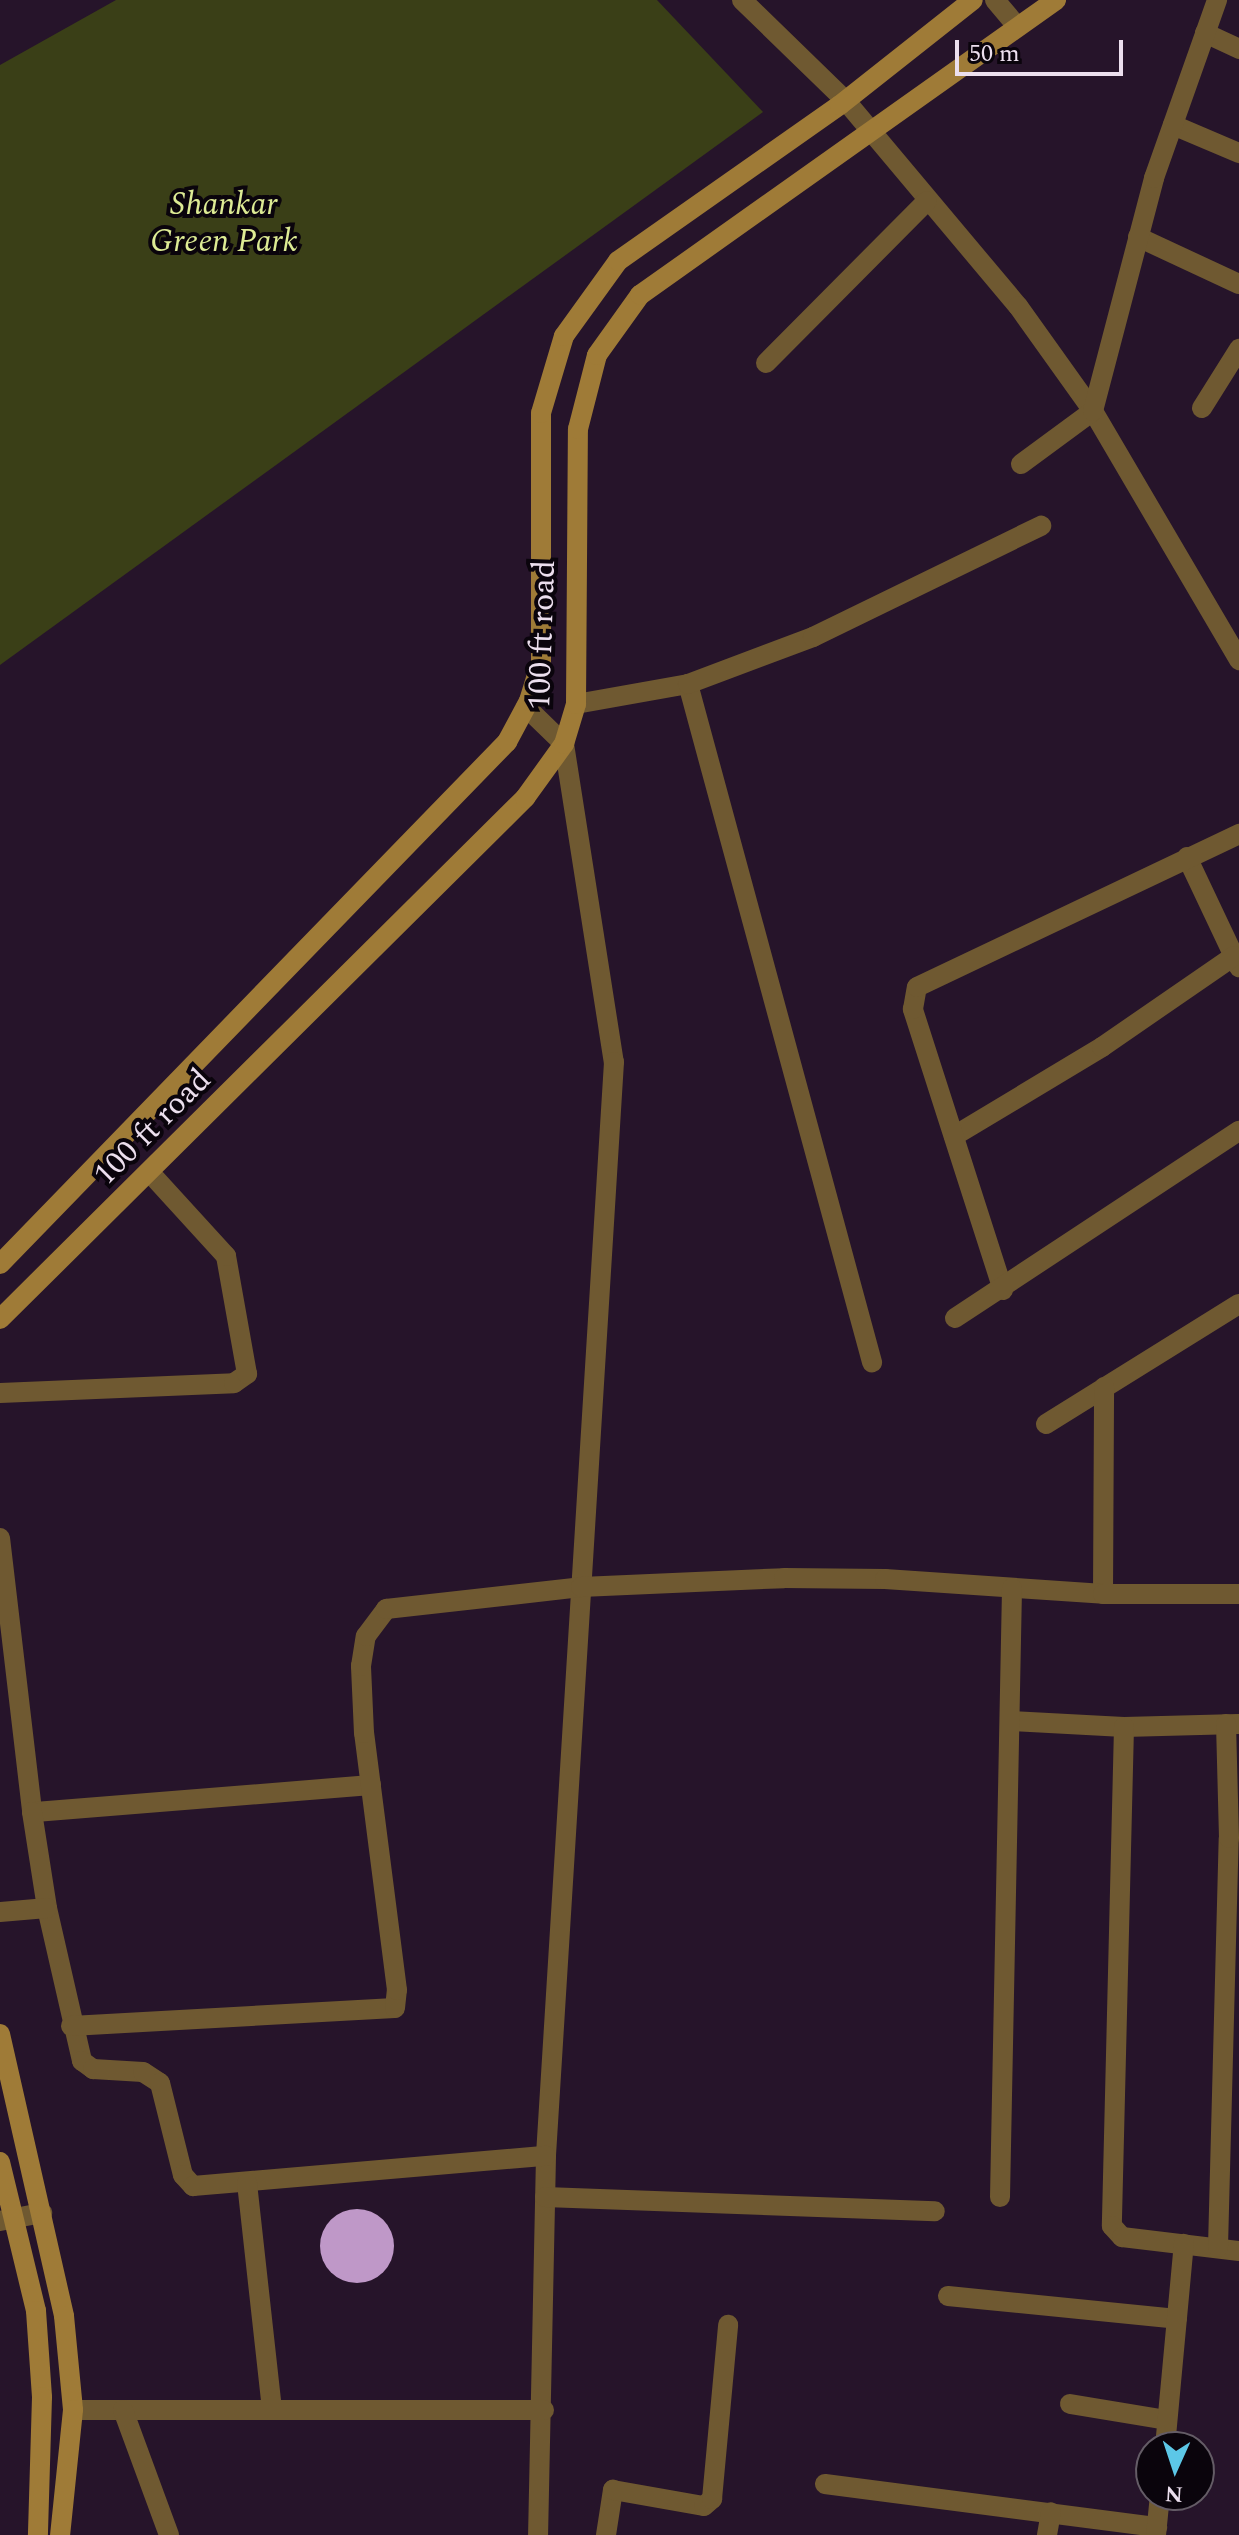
<!DOCTYPE html>
<style>
body{margin:0}
#map{position:relative;width:1239px;height:2535px;overflow:hidden;background:#26142a;font-family:Spectral,serif}
div>[style]{position:absolute}
.green>*{inset:0;background:#3a3f17}
.building>*{inset:0;background:#bf98c8}
.round{border-radius:50%}
.street>*{height:20px;margin:-10px;padding:0 10px;transform-origin:10px;border-radius:10px;background:#6f5931}
.secondary>*{height:20px;margin:-10px;padding:0 10px;transform-origin:10px;border-radius:10px;background:#9f7b37}
span{translate:-50% -50%;white-space:nowrap;text-align:center;line-height:1.15;-webkit-text-stroke:8px #0a040c;paint-order:stroke}
.park-label{font-size:32px;color:#ddeb94;font-style:italic}
.street-label{font-size:32px;color:#ecdfee}
.north{position:absolute;left:1135px;top:2431px;width:80px;height:80px;box-sizing:border-box;background:#0a040c;border:2px solid #645c66;border-radius:50%;rotate:183deg;font-size:22px;font-weight:700;line-height:32px;text-align:center;color:#ecdfee}
.north::after{content:'';display:block;margin:auto;width:28px;height:36px;background:#5cc7e7;clip-path:polygon(50% 0,100% 100%,50% 72%,0 100%)}
.scale{position:absolute;left:955px;top:40px;width:168px;height:36px;box-sizing:border-box;border:4px solid #ecdfee;border-top:0;padding-left:10px;font-size:24px;line-height:28px;white-space:nowrap;color:#ecdfee;-webkit-text-stroke:6px #0a040c;paint-order:stroke}
</style>
<div id="map">
<div class="green">
<i style="clip-path:polygon(116px 0,657px 0,763px 112px,0 665px,0 65px)"></i>
</div>
<div class="building">
<i class="round" style="left:320px;top:2209px;width:74px;height:74px"></i>
</div>
<div class="street">
<i style="left:742px;top:0;width:144px;rotate:44.2deg"></i>
<i style="left:845px;top:100px;width:269px;rotate:50deg"></i>
<i style="left:1018px;top:306px;width:129px;rotate:54.5deg"></i>
<i style="left:1093px;top:411px;width:289px;rotate:59.6deg"></i>
<i style="left:995px;top:0;width:35px;rotate:50deg"></i>
<i style="left:1205px;top:33px;width:38px;rotate:25deg"></i>
<i style="left:1173px;top:125px;width:72px;rotate:23deg"></i>
<i style="left:1138px;top:237px;width:111px;rotate:25deg"></i>
<i style="left:766px;top:363px;width:228px;rotate:-45.2deg"></i>
<i style="left:1202px;top:408px;width:70px;rotate:-57.9deg"></i>
<i style="left:1021px;top:464px;width:89px;rotate:-36.4deg"></i>
<i style="left:1093px;top:411px;width:241px;rotate:-75.3deg"></i>
<i style="left:1154px;top:178px;width:189px;rotate:-70.5deg"></i>
<i style="left:688px;top:684px;width:703px;rotate:74.82deg"></i>
<i style="left:576px;top:704px;width:114px;rotate:-10.1deg"></i>
<i style="left:688px;top:684px;width:134px;rotate:-20.6deg"></i>
<i style="left:813px;top:637px;width:254px;rotate:-26deg"></i>
<i style="left:526px;top:707px;width:53px;rotate:44.2deg"></i>
<i style="left:564px;top:744px;width:322px;rotate:81.1deg"></i>
<i style="left:614px;top:1062px;width:1096px;rotate:93.56deg"></i>
<i style="left:546px;top:2156px;width:379px;rotate:91.2deg"></i>
<i style="left:1187px;top:857px;width:122px;rotate:64.7deg"></i>
<i style="left:954px;top:1136px;width:173px;rotate:-31deg"></i>
<i style="left:1102px;top:1047px;width:160px;rotate:-34.6deg"></i>
<i style="left:1003px;top:1290px;width:295px;rotate:-107.8deg"></i>
<i style="left:913px;top:1009px;width:22px;rotate:-80deg"></i>
<i style="left:917px;top:987px;width:357px;rotate:-25.4deg"></i>
<i style="left:955px;top:1318px;width:340px;rotate:-33.4deg"></i>
<i style="left:0;top:1393px;width:234px;rotate:-2.4deg"></i>
<i style="left:234px;top:1383px;width:16px;rotate:-35deg"></i>
<i style="left:247px;top:1374px;width:120px;rotate:-100.1deg"></i>
<i style="left:226px;top:1256px;width:111px;rotate:-132.4deg"></i>
<i style="left:1046px;top:1424px;width:227px;rotate:-31.9deg"></i>
<i style="left:0;top:1538px;width:276px;rotate:83.3deg"></i>
<i style="left:1103px;top:1594px;width:207px;rotate:-89.7deg"></i>
<i style="left:1010px;top:1721px;width:114px;rotate:3deg"></i>
<i style="left:1124px;top:1727px;width:114px;rotate:-1.5deg"></i>
<i style="left:1124px;top:1727px;width:499px;rotate:91.4deg"></i>
<i style="left:1112px;top:2226px;width:15px;rotate:48deg"></i>
<i style="left:1122px;top:2237px;width:118px;rotate:6.8deg"></i>
<i style="left:371px;top:1785px;width:340px;rotate:175.4deg"></i>
<i style="left:32px;top:1812px;width:97px;rotate:81.1deg"></i>
<i style="left:47px;top:1908px;width:157px;rotate:77.1deg"></i>
<i style="left:82px;top:2061px;width:14px;rotate:36deg"></i>
<i style="left:93px;top:2069px;width:50px;rotate:3.4deg"></i>
<i style="left:143px;top:2072px;width:20px;rotate:33deg"></i>
<i style="left:160px;top:2083px;width:95px;rotate:76deg"></i>
<i style="left:183px;top:2175px;width:15px;rotate:48deg"></i>
<i style="left:193px;top:2186px;width:354px;rotate:-4.9deg"></i>
<i style="left:0;top:1912px;width:47px;rotate:-4.9deg"></i>
<i style="left:71px;top:2026px;width:324px;rotate:-3.2deg"></i>
<i style="left:395px;top:2008px;width:18px;rotate:-84deg"></i>
<i style="left:397px;top:1990px;width:259px;rotate:-97.3deg"></i>
<i style="left:364px;top:1733px;width:67px;rotate:-92.6deg"></i>
<i style="left:361px;top:1666px;width:30px;rotate:-81deg"></i>
<i style="left:366px;top:1636px;width:34px;rotate:-53deg"></i>
<i style="left:386px;top:1609px;width:196px;rotate:-6.4deg"></i>
<i style="left:581px;top:1587px;width:203px;rotate:-2.5deg"></i>
<i style="left:784px;top:1578px;width:101px;rotate:0.6deg"></i>
<i style="left:885px;top:1579px;width:219px;rotate:3.9deg"></i>
<i style="left:1103px;top:1594px;width:136px"></i>
<i style="left:247px;top:2183px;width:228px;rotate:83.7deg"></i>
<i style="left:545px;top:2197px;width:390px;rotate:2.1deg"></i>
<i style="left:1000px;top:2197px;width:609px;rotate:-88.87deg"></i>
<i style="left:0;top:2221px;width:43px;rotate:-10.8deg"></i>
<i style="left:1218px;top:2247px;width:409px;rotate:-88.5deg"></i>
<i style="left:1229px;top:1838px;width:114px;rotate:-91.5deg"></i>
<i style="left:948px;top:2296px;width:230px;rotate:5.7deg"></i>
<i style="left:1070px;top:2404px;width:98px;rotate:9.4deg"></i>
<i style="left:73px;top:2410px;width:471px"></i>
<i style="left:123px;top:2410px;width:133px;rotate:69.8deg"></i>
<i style="left:1165px;top:2447px;width:204px;rotate:-84.7deg"></i>
<i style="left:825px;top:2484px;width:335px;rotate:7.4deg"></i>
<i style="left:606px;top:2535px;width:46px;rotate:-81.2deg"></i>
<i style="left:613px;top:2490px;width:92px;rotate:10deg"></i>
<i style="left:704px;top:2506px;width:11px;rotate:-41deg"></i>
<i style="left:712px;top:2499px;width:175px;rotate:-84.7deg"></i>
<i style="left:1047px;top:2535px;width:23px;rotate:-80deg"></i>
<i style="left:1156px;top:2535px;width:40px;rotate:-84.3deg"></i>
</div>
<div class="secondary">
<i style="left:0;top:1264px;width:728px;rotate:-45.84deg"></i>
<i style="left:507px;top:742px;width:47px;rotate:-61.8deg"></i>
<i style="left:529px;top:701px;width:41px;rotate:-72.9deg"></i>
<i style="left:541px;top:662px;width:249px;rotate:-90deg"></i>
<i style="left:541px;top:413px;width:80px;rotate:-73.4deg"></i>
<i style="left:564px;top:336px;width:92px;rotate:-54.2deg"></i>
<i style="left:618px;top:261px;width:271px;rotate:-35.1deg"></i>
<i style="left:840px;top:105px;width:169px;rotate:-38.3deg"></i>
<i style="left:0;top:1319px;width:740px;rotate:-44.78deg"></i>
<i style="left:525px;top:798px;width:67px;rotate:-54.2deg"></i>
<i style="left:564px;top:744px;width:42px;rotate:-73.3deg"></i>
<i style="left:576px;top:704px;width:275px;rotate:-89.6deg"></i>
<i style="left:578px;top:429px;width:76px;rotate:-75.6deg"></i>
<i style="left:597px;top:355px;width:74px;rotate:-54.4deg"></i>
<i style="left:640px;top:295px;width:510px;rotate:-35.34deg"></i>
<i style="left:0;top:2034px;width:289px;rotate:77.2deg"></i>
<i style="left:64px;top:2316px;width:94px;rotate:84.5deg"></i>
<i style="left:73px;top:2410px;width:126px;rotate:95.9deg"></i>
<i style="left:0;top:2162px;width:153px;rotate:76.4deg"></i>
<i style="left:36px;top:2311px;width:86px;rotate:86deg"></i>
<i style="left:42px;top:2397px;width:138px;rotate:91.7deg"></i>
</div>
<div class="park-label">
<span style="left:224px;top:224px">Shankar<br>Green Park</span>
</div>
<div class="street-label">
<span style="left:543px;top:635px;rotate:-88deg">100 ft road</span>
<span style="left:153px;top:1128px;rotate:-45deg">100 ft road</span>
</div>
<div class="north">N</div>
<div class="scale">50 m</div>
</div>
